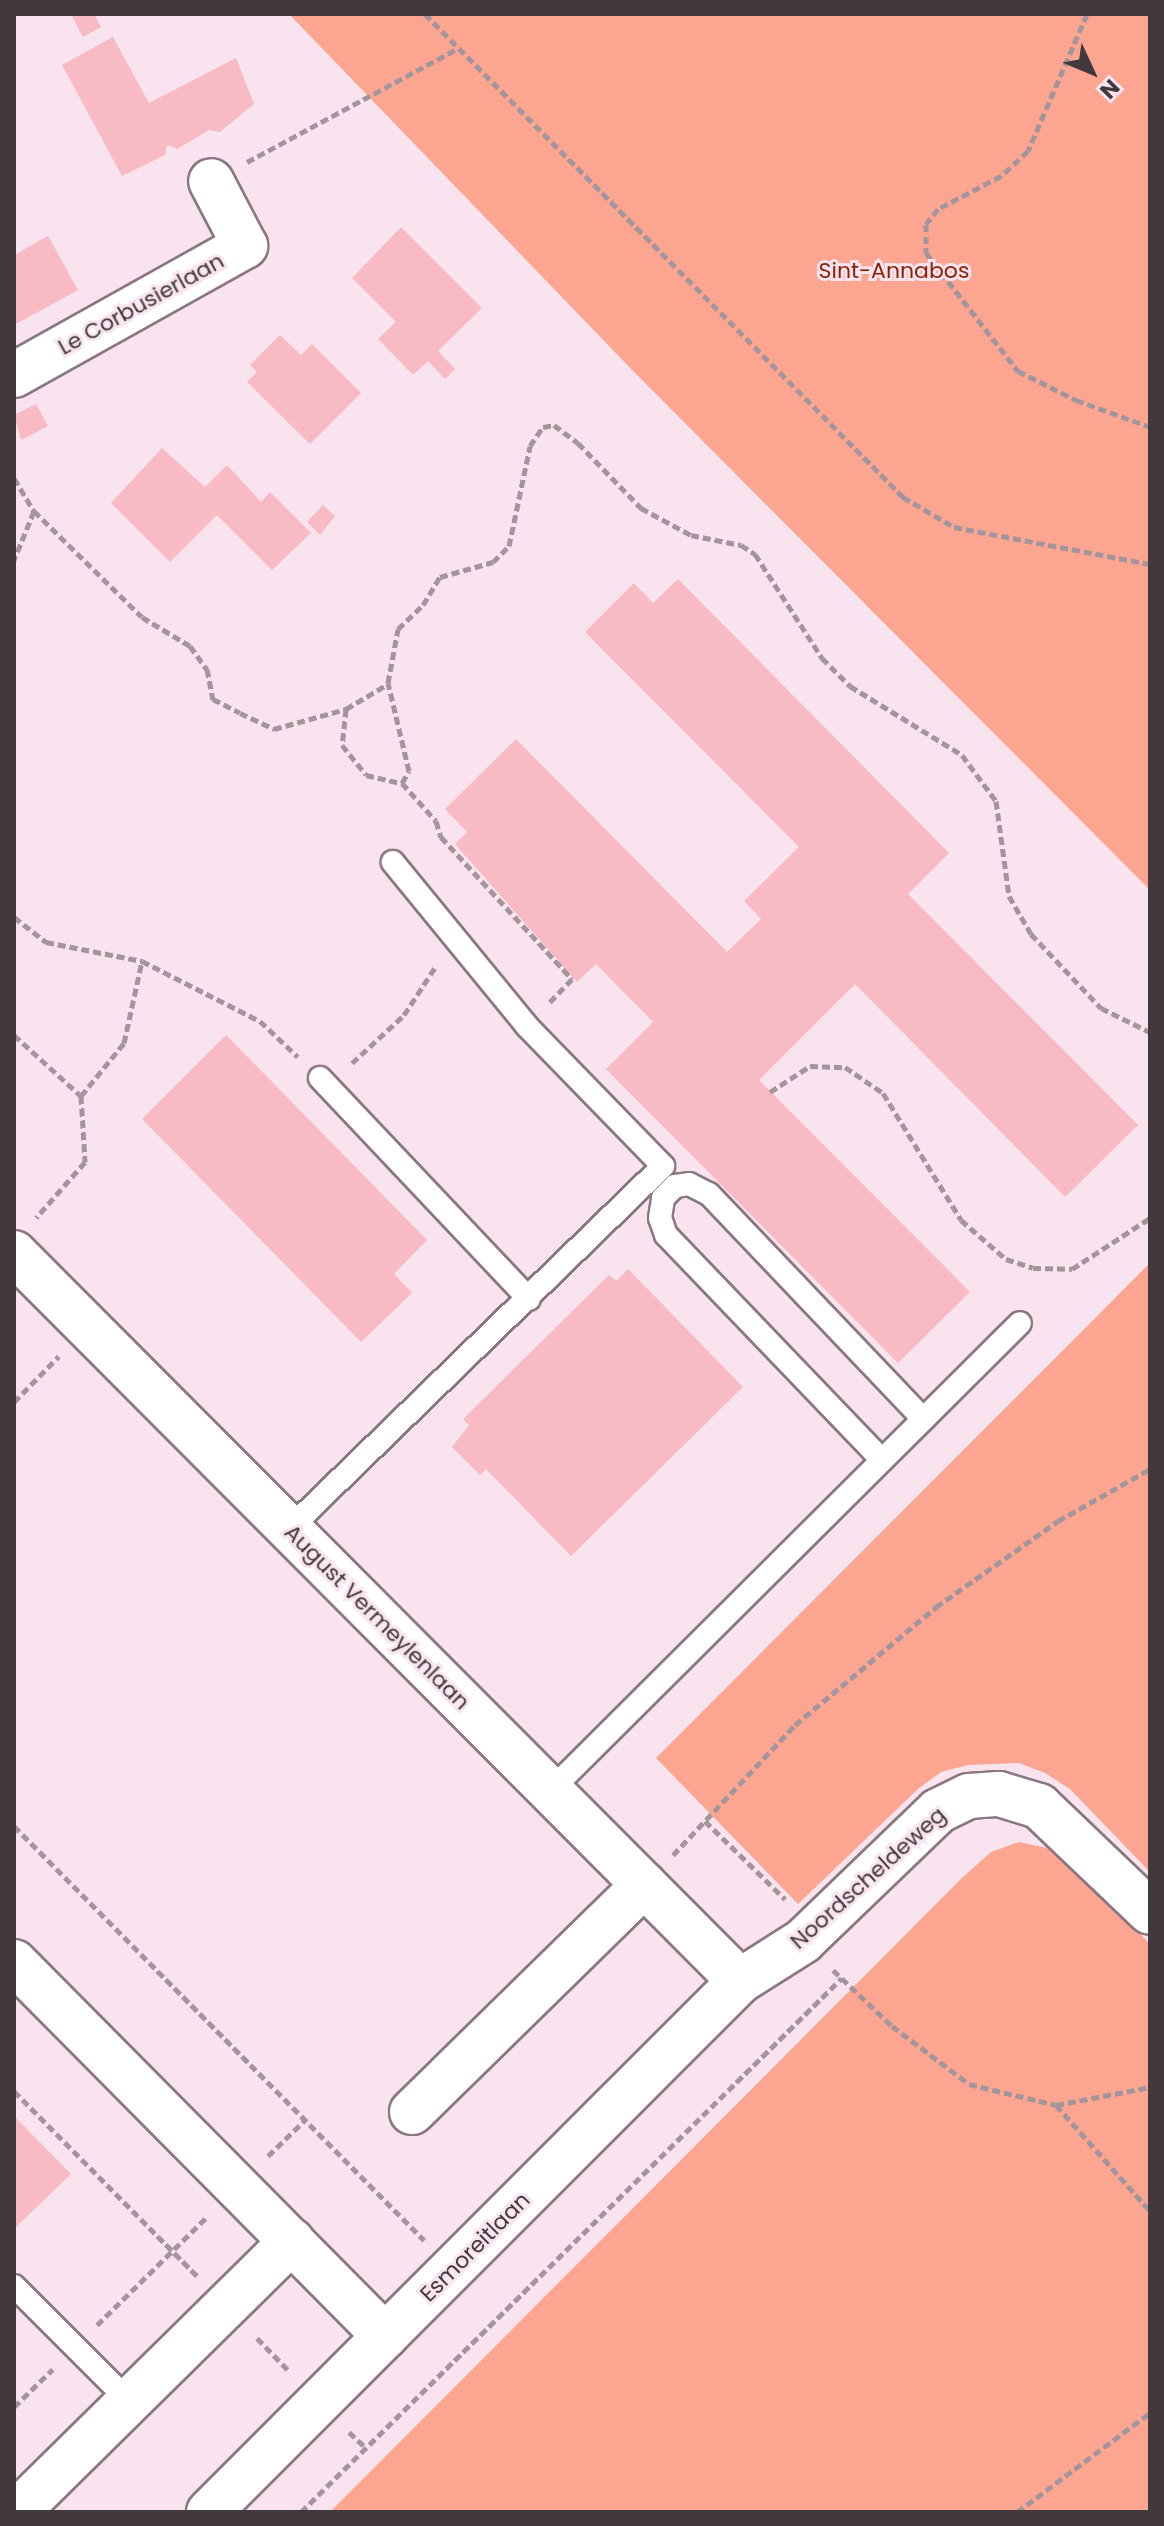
<!DOCTYPE html>
<style>
body{margin:0}
#map{position:relative;width:1164px;height:2526px;overflow:hidden;background:#f8e3ee;font-family:Poppins,sans-serif}
div>[style]{position:absolute}
.green>*{inset:0;background:#fca591}
.building>*{inset:0;background:#f8bac3}
.path>*{height:5px;margin-top:-2.5px;transform-origin:0;background:repeating-linear-gradient(90deg,#a4959d 0 8px,transparent 0 12px)}
.roads{filter:drop-shadow(2px 0 #8a7781) drop-shadow(-2px 0 #8a7781) drop-shadow(0 2px #8a7781) drop-shadow(0 -2px #8a7781)}
.lane>*{height:22px;margin:-11px;padding:0 11px;transform-origin:11px;border-radius:11px;background:#fff}
.street>*{height:44px;margin:-22px;padding:0 22px;transform-origin:22px;border-radius:22px;background:#fff}
span{translate:-50% -50%;white-space:nowrap;text-align:center;line-height:1.15;-webkit-text-stroke:6px #f8e3ee;paint-order:stroke}
.park-label{font-size:22px;color:#8e1f03}
.street-label{font-size:22px;color:#41393d}
.frame{position:absolute;inset:0;border:16px solid #41393d;pointer-events:none}
.north{position:absolute;left:1052px;top:32px;width:80px;height:80px;-webkit-text-stroke:6px #f8e3ee;paint-order:stroke;rotate:134deg;font-size:22px;font-weight:700;line-height:32px;text-align:center;color:#41393d}
.north::after{content:'';display:block;margin:auto;width:28px;height:36px;background:#41393d;clip-path:polygon(50% 0,100% 100%,50% 72%,0 100%)}
</style>
<div id="map">
<div class="green">
<i style="clip-path:polygon(289px 14px,1150px 14px,1150px 890px,637px 375px)"></i>
<i style="clip-path:polygon(1150px 1263px,1150px 1872px,1070px 1789px,1045px 1773px,1019px 1763px,968px 1765px,941px 1772px,919px 1788px,798px 1904px,656px 1758px)"></i>
<i style="clip-path:polygon(1019px 1842px,1056px 1850px,1150px 1944px,1150px 2512px,330px 2512px,963px 1877px,991px 1852px)"></i>
</div>
<div class="building">
<i style="clip-path:polygon(94px 14px,101px 27px,83px 37px,72px 16px)"></i>
<i style="clip-path:polygon(113px 37px,149px 103px,236px 58px,254px 104px,220px 132px,209px 130px,177px 149px,167px 145px,165px 155px,122px 176px,62px 65px)"></i>
<i style="clip-path:polygon(401px 227px,482px 308px,438px 351px,455px 369px,445px 379px,428px 361px,413px 375px,378px 339px,396px 322px,352px 278px)"></i>
<i style="clip-path:polygon(48px 236px,78px 290px,14px 325px,14px 255px)"></i>
<i style="clip-path:polygon(280px 335px,301px 355px,312px 344px,361px 393px,310px 444px,247px 382px,257px 372px,250px 365px)"></i>
<i style="clip-path:polygon(36px 404px,48px 426px,21px 440px,14px 415px)"></i>
<i style="clip-path:polygon(162px 448px,205px 487px,227px 465px,261px 502px,270px 492px,311px 533px,272px 570px,217px 515px,170px 562px,111px 503px)"></i>
<i style="clip-path:polygon(323px 505px,335px 516px,320px 535px,307px 522px)"></i>
<i style="clip-path:polygon(678px 579px,949px 853px,908px 894px,1138px 1125px,1065px 1197px,855px 984px,759px 1080px,970px 1292px,898px 1363px,606px 1069px,653px 1022px,596px 964px,577px 982px,455px 844px,467px 832px,445px 809px,516px 739px,727px 952px,761px 919px,744px 901px,799px 847px,585px 632px,634px 583px,653px 603px)"></i>
<i style="clip-path:polygon(226px 1035px,427px 1240px,394px 1274px,412px 1293px,361px 1342px,142px 1119px)"></i>
<i style="clip-path:polygon(628px 1269px,743px 1387px,571px 1556px,486px 1469px,480px 1475px,452px 1447px,469px 1425px,463px 1419px,609px 1275px,616px 1281px)"></i>
<i style="clip-path:polygon(14px 2116px,71px 2174px,14px 2229px)"></i>
</div>
<div class="path">
<i style="left:425px;top:14px;width:680px;rotate:45.3deg"></i>
<i style="left:903px;top:497px;width:59px;rotate:30.5deg"></i>
<i style="left:954px;top:527px;width:199px;rotate:10.7deg"></i>
<i style="left:1087px;top:14px;width:149px;rotate:113.3deg"></i>
<i style="left:1028px;top:151px;width:37px;rotate:137deg"></i>
<i style="left:1001px;top:176px;width:71px;rotate:152.4deg"></i>
<i style="left:938px;top:209px;width:19px;rotate:129deg"></i>
<i style="left:926px;top:224px;width:29px;rotate:90deg"></i>
<i style="left:926px;top:253px;width:150px;rotate:52.1deg"></i>
<i style="left:1018px;top:371px;width:65px;rotate:26.6deg"></i>
<i style="left:1076px;top:400px;width:79px;rotate:20deg"></i>
<i style="left:247px;top:162px;width:238px;rotate:-28.3deg"></i>
<i style="left:14px;top:478px;width:39px;rotate:59deg"></i>
<i style="left:34px;top:511px;width:53px;rotate:112.2deg"></i>
<i style="left:34px;top:511px;width:151px;rotate:44.5deg"></i>
<i style="left:142px;top:617px;width:56px;rotate:31.1deg"></i>
<i style="left:190px;top:646px;width:29px;rotate:54deg"></i>
<i style="left:207px;top:669px;width:31px;rotate:79deg"></i>
<i style="left:213px;top:699px;width:30px;rotate:27deg"></i>
<i style="left:240px;top:713px;width:38px;rotate:25deg"></i>
<i style="left:274px;top:729px;width:75px;rotate:-15.5deg"></i>
<i style="left:346px;top:709px;width:49px;rotate:-30.8deg"></i>
<i style="left:346px;top:709px;width:36px;rotate:96deg"></i>
<i style="left:342px;top:745px;width:38px;rotate:51deg"></i>
<i style="left:366px;top:775px;width:37px;rotate:13deg"></i>
<i style="left:402px;top:783px;width:51px;rotate:48.2deg"></i>
<i style="left:436px;top:821px;width:17px;rotate:73deg"></i>
<i style="left:441px;top:837px;width:193px;rotate:47.3deg"></i>
<i style="left:572px;top:979px;width:35px;rotate:134deg"></i>
<i style="left:402px;top:783px;width:14px;rotate:-60deg"></i>
<i style="left:409px;top:771px;width:90px;rotate:-103.4deg"></i>
<i style="left:388px;top:683px;width:55px;rotate:-79.5deg"></i>
<i style="left:398px;top:629px;width:35px;rotate:-44deg"></i>
<i style="left:423px;top:605px;width:33px;rotate:-59deg"></i>
<i style="left:440px;top:577px;width:55px;rotate:-15.8deg"></i>
<i style="left:493px;top:562px;width:23px;rotate:-45deg"></i>
<i style="left:509px;top:546px;width:102px;rotate:-78.1deg"></i>
<i style="left:530px;top:446px;width:23px;rotate:-56deg"></i>
<i style="left:543px;top:427px;width:11px;rotate:-10deg"></i>
<i style="left:554px;top:425px;width:30px;rotate:37deg"></i>
<i style="left:578px;top:443px;width:91px;rotate:45.9deg"></i>
<i style="left:641px;top:508px;width:57px;rotate:28.4deg"></i>
<i style="left:691px;top:535px;width:51px;rotate:11.3deg"></i>
<i style="left:741px;top:545px;width:17px;rotate:33deg"></i>
<i style="left:755px;top:554px;width:124px;rotate:57.2deg"></i>
<i style="left:822px;top:658px;width:40px;rotate:45deg"></i>
<i style="left:850px;top:686px;width:132px;rotate:31.6deg"></i>
<i style="left:962px;top:755px;width:57px;rotate:53.5deg"></i>
<i style="left:996px;top:801px;width:96px;rotate:82.2deg"></i>
<i style="left:1009px;top:896px;width:44px;rotate:59.9deg"></i>
<i style="left:1031px;top:934px;width:102px;rotate:46.6deg"></i>
<i style="left:1101px;top:1008px;width:55px;rotate:26.1deg"></i>
<i style="left:14px;top:917px;width:41px;rotate:38deg"></i>
<i style="left:46px;top:942px;width:98px;rotate:11.2deg"></i>
<i style="left:142px;top:961px;width:132px;rotate:27deg"></i>
<i style="left:260px;top:1021px;width:52px;rotate:43.5deg"></i>
<i style="left:14px;top:1035px;width:91px;rotate:42.3deg"></i>
<i style="left:81px;top:1096px;width:66px;rotate:86.5deg"></i>
<i style="left:85px;top:1162px;width:74px;rotate:131.2deg"></i>
<i style="left:352px;top:1063px;width:71px;rotate:-42.7deg"></i>
<i style="left:404px;top:1015px;width:59px;rotate:-56.9deg"></i>
<i style="left:770px;top:1092px;width:48px;rotate:-33deg"></i>
<i style="left:810px;top:1066px;width:35px;rotate:2deg"></i>
<i style="left:845px;top:1067px;width:46px;rotate:34.4deg"></i>
<i style="left:883px;top:1093px;width:149px;rotate:58.4deg"></i>
<i style="left:961px;top:1220px;width:60px;rotate:40.9deg"></i>
<i style="left:1006px;top:1259px;width:28px;rotate:18deg"></i>
<i style="left:1033px;top:1268px;width:39px;rotate:1deg"></i>
<i style="left:1072px;top:1269px;width:93px;rotate:-33.2deg"></i>
<i style="left:81px;top:1096px;width:68px;rotate:-50.9deg"></i>
<i style="left:124px;top:1043px;width:84px;rotate:-77.6deg"></i>
<i style="left:14px;top:1402px;width:64px;rotate:-45.6deg"></i>
<i style="left:705px;top:1821px;width:112px;rotate:44.3deg"></i>
<i style="left:14px;top:1826px;width:583px;rotate:45.28deg"></i>
<i style="left:673px;top:1855px;width:178px;rotate:-46.8deg"></i>
<i style="left:795px;top:1725px;width:184px;rotate:-39.9deg"></i>
<i style="left:936px;top:1607px;width:149px;rotate:-35.2deg"></i>
<i style="left:1058px;top:1521px;width:106px;rotate:-29.5deg"></i>
<i style="left:833px;top:1970px;width:81px;rotate:43.5deg"></i>
<i style="left:892px;top:2026px;width:96px;rotate:37deg"></i>
<i style="left:969px;top:2084px;width:89px;rotate:13.6deg"></i>
<i style="left:1056px;top:2105px;width:96px;rotate:-10.8deg"></i>
<i style="left:14px;top:2091px;width:260px;rotate:45.3deg"></i>
<i style="left:1056px;top:2105px;width:142px;rotate:48.4deg"></i>
<i style="left:268px;top:2156px;width:52px;rotate:-44.2deg"></i>
<i style="left:97px;top:2325px;width:154px;rotate:-44.5deg"></i>
<i style="left:257px;top:2338px;width:46px;rotate:45.9deg"></i>
<i style="left:14px;top:2407px;width:54px;rotate:-44.3deg"></i>
<i style="left:349px;top:2432px;width:23px;rotate:43deg"></i>
<i style="left:301px;top:2512px;width:760px;rotate:-44.63deg"></i>
<i style="left:1017px;top:2512px;width:166px;rotate:-36.7deg"></i>
</div>
<div class="roads">
<div class="lane">
<i style="left:320px;top:1078px;width:304px;rotate:46.6deg"></i>
<i style="left:882px;top:1460px;width:312px;rotate:-133.8deg"></i>
<i style="left:666px;top:1235px;width:18px;rotate:-109deg"></i>
<i style="left:660px;top:1218px;width:20px;rotate:-81deg"></i>
<i style="left:663px;top:1198px;width:17px;rotate:-45deg"></i>
<i style="left:675px;top:1186px;width:14px;rotate:-8deg"></i>
<i style="left:689px;top:1184px;width:22px;rotate:27deg"></i>
<i style="left:709px;top:1194px;width:311px;rotate:46.4deg"></i>
<i style="left:289px;top:1529px;width:521px;rotate:-44.14deg"></i>
<i style="left:663px;top:1166px;width:195px;rotate:-134.2deg"></i>
<i style="left:527px;top:1026px;width:212px;rotate:-129.3deg"></i>
<i style="left:550px;top:1791px;width:663px;rotate:-44.88deg"></i>
<i style="left:14px;top:2286px;width:163px;rotate:45deg"></i>
</div>
<div class="street">
<i style="left:14px;top:375px;width:265px;rotate:-29.2deg"></i>
<i style="left:245px;top:246px;width:73px;rotate:-117.6deg"></i>
<i style="left:14px;top:1253px;width:1028px;rotate:45.08deg"></i>
<i style="left:14px;top:1962px;width:527px;rotate:45.23deg"></i>
<i style="left:412px;top:2112px;width:325px;rotate:-44.4deg"></i>
<i style="left:17px;top:2512px;width:386px;rotate:-44.6deg"></i>
<i style="left:209px;top:2512px;width:751px;rotate:-45deg"></i>
<i style="left:740px;top:1981px;width:75px;rotate:-32.4deg"></i>
<i style="left:803px;top:1941px;width:187px;rotate:-43.9deg"></i>
<i style="left:938px;top:1811px;width:34px;rotate:-26deg"></i>
<i style="left:969px;top:1796px;width:30px;rotate:-4deg"></i>
<i style="left:999px;top:1794px;width:42px;rotate:16.7deg"></i>
<i style="left:1039px;top:1806px;width:153px;rotate:43.7deg"></i>
</div>
</div>
<div class="park-label">
<span style="left:894px;top:271px">Sint-Annabos</span>
</div>
<div class="street-label">
<span style="left:141px;top:304px;rotate:-29deg">Le Corbusierlaan</span>
<span style="left:377px;top:1617px;rotate:45deg">August Vermeylenlaan</span>
<span style="left:868px;top:1878px;rotate:-42deg">Noordscheldeweg</span>
<span style="left:475px;top:2247px;rotate:-45deg">Esmoreitlaan</span>
</div>
<div class="frame"></div>
<div class="north">N</div>
</div>
